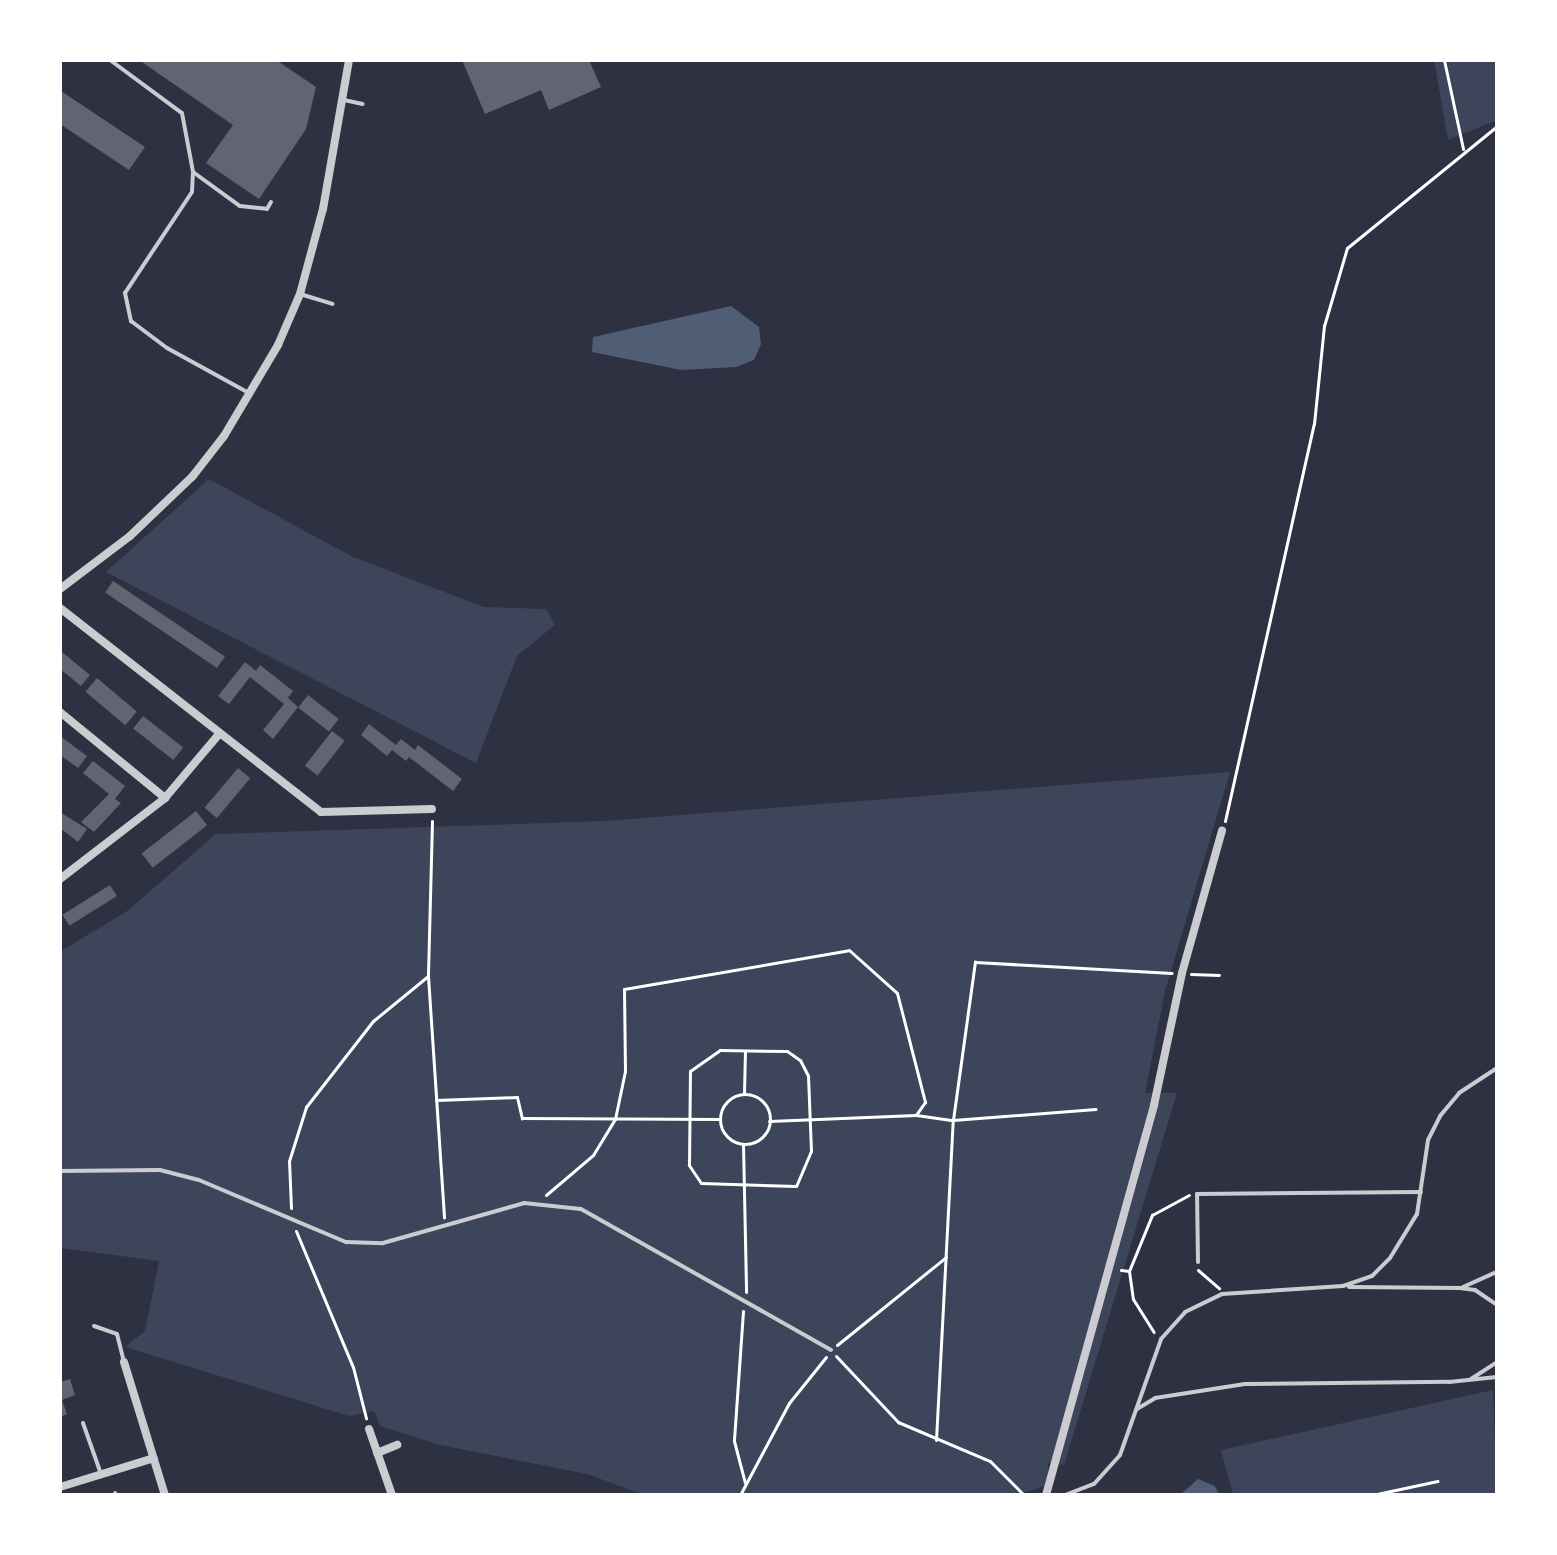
<!DOCTYPE html>
<style>
body{margin:0}
#map{position:relative;width:1557px;height:1555px;overflow:hidden;background:#2d3142;font-family:"Nunito Sans",sans-serif}
div>[style]{position:absolute}
.green>*{inset:0;background:#3c4559}
.water>*{inset:0;background:#4f5d75}
.building>*{inset:0;background:#626471;transform-origin:0 0}
.path>*{height:3px;margin:-1.5px;padding:0 1.5px;transform-origin:1.5px;border-radius:1.5px;background:#fff}
.path>.ring{margin:-1.5px;padding:0;box-sizing:content-box;background:none;border:3px solid #fff;border-radius:50%}
.service>*{height:4px;margin:-2px;padding:0 2px;transform-origin:2px;border-radius:2px;background:#caccd0}
.minor>*{height:8px;margin:-4px;padding:0 4px;transform-origin:4px;border-radius:4px;background:#caccd0}
span{translate:-50% -50%;white-space:nowrap;text-align:center;line-height:1.15;-webkit-text-stroke:8px #fff;paint-order:stroke}
.frame{position:absolute;inset:0;border:62px solid #fff;pointer-events:none}
</style>
<div id="map">
<div class="green">
<i style="clip-path:polygon(1434px 60px,1497px 60px,1495px 121px,1448px 140px)"></i>
<i style="clip-path:polygon(209px 479px,353px 557px,484px 607px,546px 609px,555px 625px,517px 656px,476px 763px,106px 572px)"></i>
<i style="clip-path:polygon(1230px 772px,1165px 991px,1145px 1093px,1177px 1093px,1064px 1465px,1048px 1463px,1048px 1485px,1016px 1495px,644px 1495px,587px 1474px,440px 1445px,380px 1426px,374px 1411px,349px 1416px,125px 1347px,145px 1331px,159px 1261px,60px 1248px,60px 952px,127px 911px,216px 834px,605px 821px)"></i>
<i style="clip-path:polygon(1493px 1390px,1497px 1495px,1233px 1495px,1221px 1450px)"></i>
</div>
<div class="water">
<i style="clip-path:polygon(731px 306px,759px 327px,761px 344px,754px 360px,736px 367px,681px 370px,592px 352px,593px 337px)"></i>
<i style="clip-path:polygon(1198px 1479px,1215px 1486px,1219px 1495px,1180px 1495px)"></i>
</div>
<div class="building">
<i style="clip-path:polygon(139px 60px,276px 60px,316px 87px,306px 129px,259px 199px,206px 163px,233px 125px)"></i>
<i style="clip-path:polygon(462px 60px,589px 60px,601px 87px,549px 110px,541px 90px,485px 114px)"></i>
<i style="clip-path:polygon(61px 91px,145px 147px,129px 170px,60px 124px)"></i>
<i style="left:113px;top:581px;width:135px;height:14px;rotate:34deg"></i>
<i style="clip-path:polygon(62px 652px,90px 675px,81px 686px,60px 669px)"></i>
<i style="clip-path:polygon(245px 662px,256px 671px,260px 665px,293px 691px,288px 698px,298px 707px,273px 739px,263px 730px,284px 704px,250px 677px,229px 704px,218px 696px)"></i>
<i style="left:97px;top:678px;width:52px;height:18px;rotate:40deg"></i>
<i style="left:308px;top:695px;width:39px;height:16px;rotate:38deg"></i>
<i style="left:143px;top:716px;width:51px;height:16px;rotate:38deg"></i>
<i style="clip-path:polygon(369px 724px,396px 745px,401px 739px,415px 750px,418px 745px,462px 779px,453px 791px,409px 757px,406px 761px,392px 750px,387px 756px,361px 735px)"></i>
<i style="left:332px;top:731px;width:16px;height:44px;rotate:38deg"></i>
<i style="clip-path:polygon(60px 736px,87px 756px,78px 768px,60px 755px)"></i>
<i style="clip-path:polygon(93px 761px,125px 786px,115px 799px,121px 803px,94px 832px,81px 822px,109px 794px,83px 773px)"></i>
<i style="left:238px;top:768px;width:16px;height:52px;rotate:40deg"></i>
<i style="left:196px;top:811px;width:18px;height:69px;rotate:52deg"></i>
<i style="clip-path:polygon(60px 812px,87px 829px,78px 842px,60px 828px)"></i>
<i style="left:110px;top:885px;width:13px;height:56px;rotate:58deg"></i>
<i style="clip-path:polygon(70px 1379px,75px 1395px,62px 1400px,67px 1414px,60px 1417px,60px 1382px)"></i>
</div>
<div class="path">
<i style="left:1444px;top:60px;width:91px;rotate:77.9deg"></i>
<i style="left:432px;top:821px;width:155px;rotate:91.5deg"></i>
<i style="left:428px;top:976px;width:242px;rotate:86.2deg"></i>
<i style="left:1225px;top:821px;width:407px;rotate:-77.4deg"></i>
<i style="left:1314px;top:424px;width:99px;rotate:-84.2deg"></i>
<i style="left:1324px;top:326px;width:81px;rotate:-73.6deg"></i>
<i style="left:1347px;top:248px;width:193px;rotate:-39.1deg"></i>
<i style="left:1191px;top:974px;width:28px;rotate:2deg"></i>
<i style="left:720px;top:1050px;width:67px;rotate:0.9deg"></i>
<i style="left:787px;top:1051px;width:16px;rotate:35deg"></i>
<i style="left:800px;top:1060px;width:18px;rotate:63deg"></i>
<i style="left:808px;top:1076px;width:75px;rotate:87.7deg"></i>
<i style="left:811px;top:1151px;width:38px;rotate:113deg"></i>
<i style="left:796px;top:1186px;width:95px;rotate:-178.2deg"></i>
<i style="left:701px;top:1183px;width:22px;rotate:-124deg"></i>
<i style="left:689px;top:1165px;width:94px;rotate:-89.4deg"></i>
<i style="left:690px;top:1071px;width:37px;rotate:-35deg"></i>
<i style="left:744px;top:1094px;width:43px;rotate:-88.7deg"></i>
<i class="ring" style="left:720px;top:1094px;width:47px;height:47px"></i>
<i style="left:436px;top:1100px;width:81px;rotate:-2.1deg"></i>
<i style="left:517px;top:1097px;width:22px;rotate:77deg"></i>
<i style="left:522px;top:1118px;width:198px;rotate:0.3deg"></i>
<i style="left:769px;top:1121px;width:147px;rotate:-2.3deg"></i>
<i style="left:916px;top:1115px;width:37px;rotate:8deg"></i>
<i style="left:953px;top:1120px;width:143px;rotate:-4.4deg"></i>
<i style="left:743px;top:1144px;width:148px;rotate:88.8deg"></i>
<i style="left:546px;top:1195px;width:62px;rotate:-40.4deg"></i>
<i style="left:593px;top:1155px;width:42px;rotate:-58.6deg"></i>
<i style="left:615px;top:1119px;width:49px;rotate:-78.2deg"></i>
<i style="left:625px;top:1071px;width:82px;rotate:-90.7deg"></i>
<i style="left:624px;top:989px;width:228px;rotate:-9.8deg"></i>
<i style="left:849px;top:950px;width:64px;rotate:41.9deg"></i>
<i style="left:897px;top:993px;width:113px;rotate:75.6deg"></i>
<i style="left:925px;top:1102px;width:16px;rotate:125deg"></i>
<i style="left:291px;top:1208px;width:47px;rotate:-92.4deg"></i>
<i style="left:289px;top:1161px;width:57px;rotate:-72.5deg"></i>
<i style="left:306px;top:1107px;width:109px;rotate:-52.1deg"></i>
<i style="left:373px;top:1021px;width:71px;rotate:-39.3deg"></i>
<i style="left:296px;top:1231px;width:147px;rotate:67.3deg"></i>
<i style="left:353px;top:1367px;width:53px;rotate:75.7deg"></i>
<i style="left:1121px;top:1270px;width:8px;rotate:7deg"></i>
<i style="left:1129px;top:1271px;width:28px;rotate:82deg"></i>
<i style="left:1133px;top:1299px;width:39px;rotate:58deg"></i>
<i style="left:1198px;top:1270px;width:28px;rotate:41deg"></i>
<i style="left:1129px;top:1271px;width:61px;rotate:-67.7deg"></i>
<i style="left:1152px;top:1215px;width:42px;rotate:-28.4deg"></i>
<i style="left:743px;top:1311px;width:130px;rotate:94deg"></i>
<i style="left:734px;top:1441px;width:43px;rotate:75.3deg"></i>
<i style="left:837px;top:1345px;width:140px;rotate:-38.9deg"></i>
<i style="left:836px;top:1356px;width:91px;rotate:46.8deg"></i>
<i style="left:898px;top:1422px;width:100px;rotate:23deg"></i>
<i style="left:990px;top:1461px;width:48px;rotate:45deg"></i>
<i style="left:936px;top:1440px;width:320px;rotate:-87deg"></i>
<i style="left:953px;top:1120px;width:160px;rotate:-82.1deg"></i>
<i style="left:975px;top:962px;width:197px;rotate:3.2deg"></i>
<i style="left:740px;top:1495px;width:104px;rotate:-62deg"></i>
<i style="left:789px;top:1403px;width:59px;rotate:-51.2deg"></i>
<i style="left:1372px;top:1495px;width:67px;rotate:-12deg"></i>
</div>
<div class="service">
<i style="left:110px;top:60px;width:89px;rotate:36.4deg"></i>
<i style="left:182px;top:113px;width:60px;rotate:79.4deg"></i>
<i style="left:193px;top:172px;width:20px;rotate:93deg"></i>
<i style="left:192px;top:192px;width:121px;rotate:123.6deg"></i>
<i style="left:125px;top:293px;width:29px;rotate:78deg"></i>
<i style="left:131px;top:321px;width:45px;rotate:36.9deg"></i>
<i style="left:167px;top:348px;width:94px;rotate:28.8deg"></i>
<i style="left:344px;top:100px;width:19px;rotate:12deg"></i>
<i style="left:193px;top:172px;width:58px;rotate:35.9deg"></i>
<i style="left:240px;top:206px;width:27px;rotate:6deg"></i>
<i style="left:267px;top:209px;width:8px;rotate:-60deg"></i>
<i style="left:300px;top:294px;width:34px;rotate:17deg"></i>
<i style="left:60px;top:1171px;width:100px;rotate:-0.6deg"></i>
<i style="left:160px;top:1170px;width:40px;rotate:14.4deg"></i>
<i style="left:199px;top:1180px;width:160px;rotate:22.9deg"></i>
<i style="left:346px;top:1242px;width:37px;rotate:2deg"></i>
<i style="left:383px;top:1243px;width:147px;rotate:-15.8deg"></i>
<i style="left:524px;top:1203px;width:57px;rotate:6deg"></i>
<i style="left:581px;top:1209px;width:287px;rotate:29.4deg"></i>
<i style="left:1198px;top:1262px;width:68px;rotate:-90.8deg"></i>
<i style="left:1197px;top:1194px;width:224px;rotate:-0.5deg"></i>
<i style="left:1349px;top:1287px;width:111px;rotate:0.5deg"></i>
<i style="left:1460px;top:1288px;width:15px;rotate:8deg"></i>
<i style="left:1475px;top:1290px;width:27px;rotate:34deg"></i>
<i style="left:1463px;top:1287px;width:37px;rotate:-24deg"></i>
<i style="left:94px;top:1326px;width:24px;rotate:19deg"></i>
<i style="left:117px;top:1334px;width:29px;rotate:76deg"></i>
<i style="left:1471px;top:1379px;width:31px;rotate:-33deg"></i>
<i style="left:1137px;top:1409px;width:21px;rotate:-31deg"></i>
<i style="left:1155px;top:1398px;width:91px;rotate:-8.8deg"></i>
<i style="left:1245px;top:1384px;width:204px;rotate:-0.6deg"></i>
<i style="left:1449px;top:1382px;width:48px;rotate:-5.9deg"></i>
<i style="left:83px;top:1423px;width:54px;rotate:70.6deg"></i>
<i style="left:115px;top:1493px;width:2px;rotate:63deg"></i>
<i style="left:1065px;top:1495px;width:31px;rotate:-21deg"></i>
<i style="left:1094px;top:1484px;width:39px;rotate:-48deg"></i>
<i style="left:1120px;top:1455px;width:123px;rotate:-70.5deg"></i>
<i style="left:1161px;top:1339px;width:36px;rotate:-48deg"></i>
<i style="left:1185px;top:1312px;width:41px;rotate:-25.9deg"></i>
<i style="left:1222px;top:1294px;width:121px;rotate:-3.8deg"></i>
<i style="left:1343px;top:1286px;width:31px;rotate:-19deg"></i>
<i style="left:1372px;top:1276px;width:25px;rotate:-45deg"></i>
<i style="left:1390px;top:1258px;width:52px;rotate:-58.5deg"></i>
<i style="left:1417px;top:1214px;width:75px;rotate:-81.5deg"></i>
<i style="left:1428px;top:1140px;width:27px;rotate:-63deg"></i>
<i style="left:1440px;top:1116px;width:30px;rotate:-50deg"></i>
<i style="left:1459px;top:1093px;width:45px;rotate:-33.3deg"></i>
</div>
<div class="minor">
<i style="left:60px;top:589px;width:88px;rotate:-37.1deg"></i>
<i style="left:130px;top:536px;width:86px;rotate:-43.6deg"></i>
<i style="left:192px;top:477px;width:52px;rotate:-52deg"></i>
<i style="left:224px;top:436px;width:106px;rotate:-59.3deg"></i>
<i style="left:278px;top:345px;width:56px;rotate:-66.7deg"></i>
<i style="left:300px;top:294px;width:88px;rotate:-74.9deg"></i>
<i style="left:323px;top:209px;width:151px;rotate:-80.1deg"></i>
<i style="left:60px;top:608px;width:331px;rotate:38deg"></i>
<i style="left:321px;top:812px;width:111px;rotate:-1.5deg"></i>
<i style="left:60px;top:712px;width:136px;rotate:39.3deg"></i>
<i style="left:60px;top:879px;width:133px;rotate:-37.6deg"></i>
<i style="left:165px;top:798px;width:84px;rotate:-49.8deg"></i>
<i style="left:124px;top:1362px;width:139px;rotate:72.9deg"></i>
<i style="left:369px;top:1429px;width:70px;rotate:70.8deg"></i>
<i style="left:377px;top:1453px;width:22px;rotate:-22deg"></i>
<i style="left:60px;top:1487px;width:98px;rotate:-17.1deg"></i>
<i style="left:1046px;top:1495px;width:405px;rotate:-74.5deg"></i>
<i style="left:1154px;top:1105px;width:135px;rotate:-78deg"></i>
<i style="left:1182px;top:973px;width:148px;rotate:-74.3deg"></i>
</div>
<div class="frame"></div>
</div>
